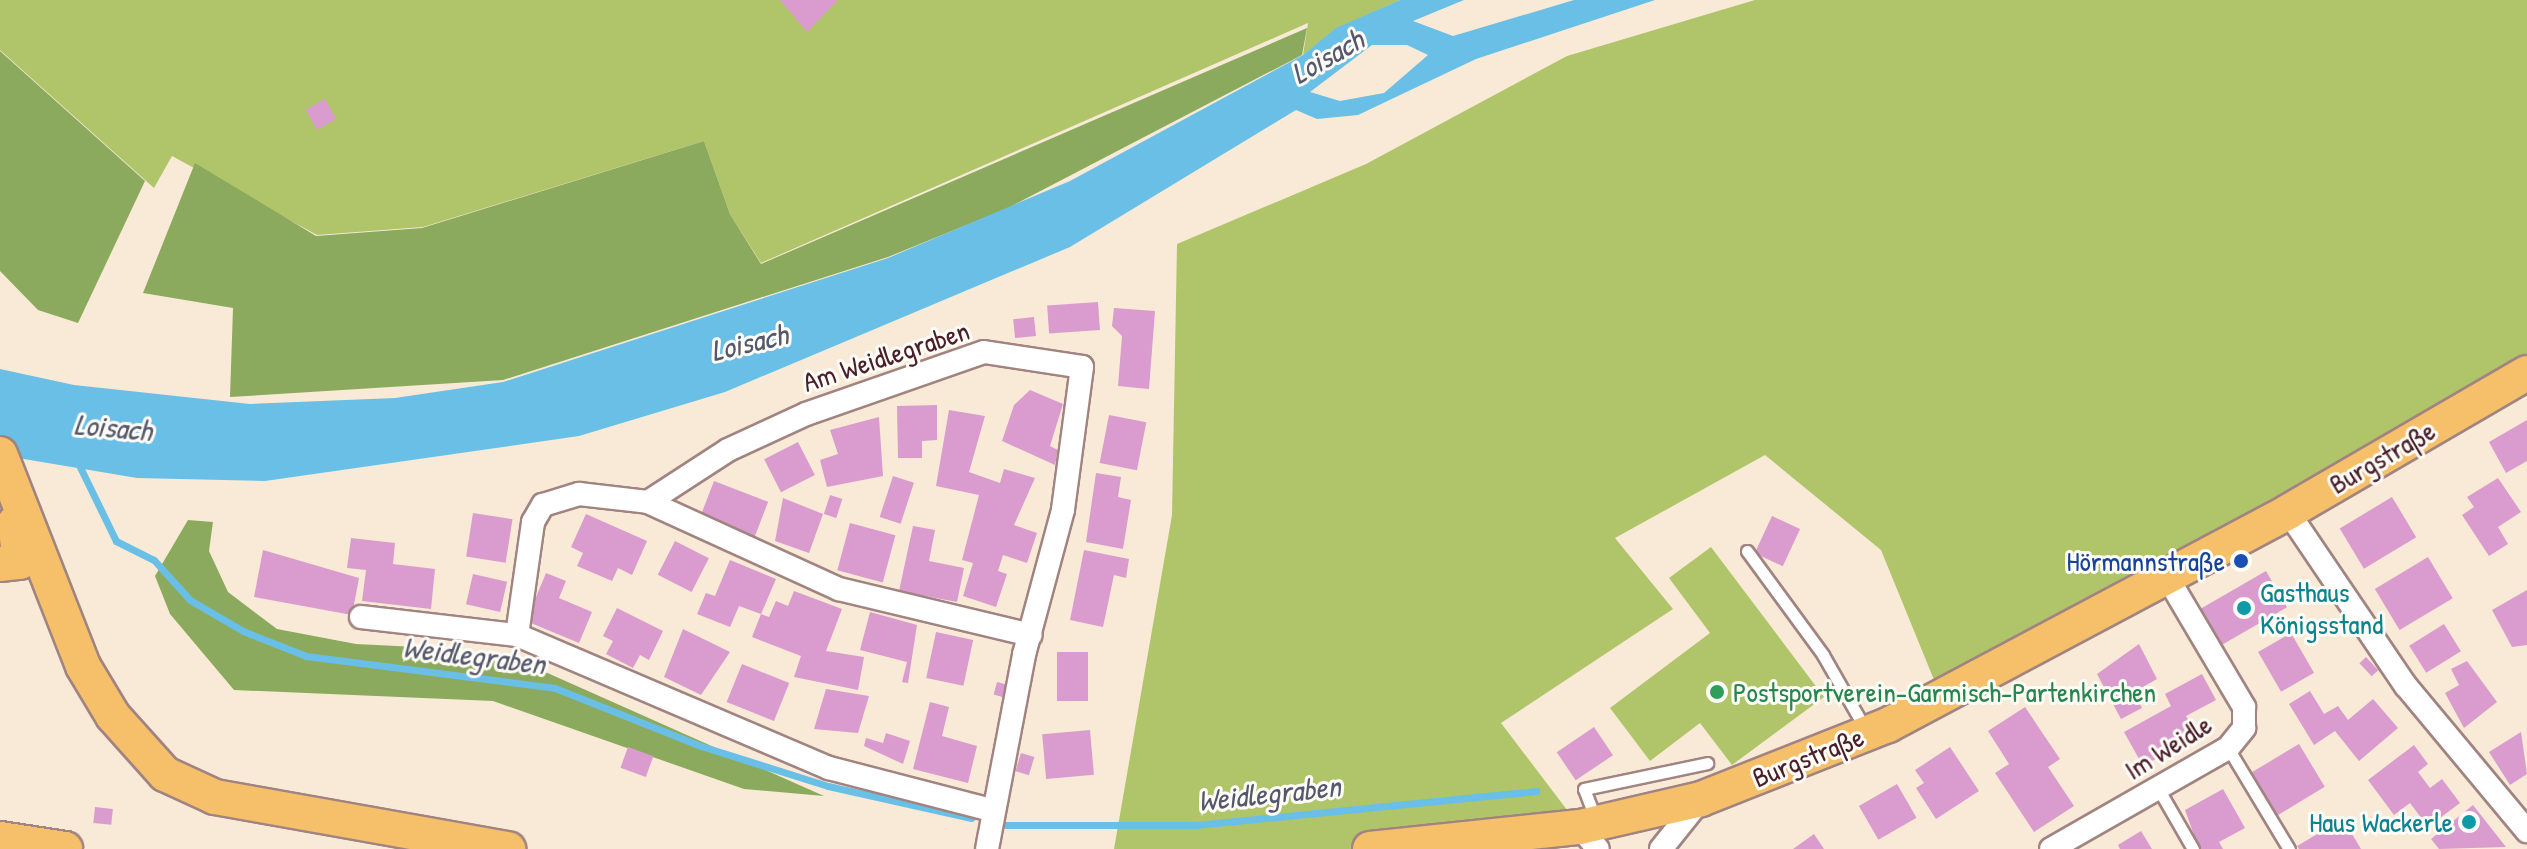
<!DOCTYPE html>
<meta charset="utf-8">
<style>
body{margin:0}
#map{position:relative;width:2527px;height:849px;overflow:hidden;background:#f8ead7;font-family:"Patrick Hand",sans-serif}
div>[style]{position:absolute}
.green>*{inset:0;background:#b0c569}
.forest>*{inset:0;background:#8caa5d}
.water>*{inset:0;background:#69bfe6}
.stream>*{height:7px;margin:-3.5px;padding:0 3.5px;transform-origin:3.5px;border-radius:3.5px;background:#69bfe6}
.building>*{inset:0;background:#da9cce;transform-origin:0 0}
.roads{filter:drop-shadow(2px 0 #a18481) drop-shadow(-2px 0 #a18481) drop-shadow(0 2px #a18481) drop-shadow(0 -2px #a18481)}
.lane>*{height:11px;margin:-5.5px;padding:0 5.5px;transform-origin:5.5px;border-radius:5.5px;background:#fff}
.street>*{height:22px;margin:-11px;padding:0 11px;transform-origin:11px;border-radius:11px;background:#fff}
.primary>*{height:34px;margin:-17px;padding:0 17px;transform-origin:17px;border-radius:17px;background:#f6c06b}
.dots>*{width:22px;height:22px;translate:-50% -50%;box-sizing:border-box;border:4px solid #fdfcf7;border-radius:50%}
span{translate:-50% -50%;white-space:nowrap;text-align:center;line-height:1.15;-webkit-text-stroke:6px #fdfcf7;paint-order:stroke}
.street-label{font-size:28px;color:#4a1f2b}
.transit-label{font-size:28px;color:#164399}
.right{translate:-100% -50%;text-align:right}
.culture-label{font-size:28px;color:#0d838f}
.left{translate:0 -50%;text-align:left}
.leisure-label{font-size:28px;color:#27864d}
.water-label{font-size:30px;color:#55576c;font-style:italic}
</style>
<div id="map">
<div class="green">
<i style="clip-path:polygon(0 0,1400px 0,1336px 29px,1303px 55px,1308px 23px,761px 263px,730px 214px,704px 141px,423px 227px,317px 235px,172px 156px,154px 188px,0 50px)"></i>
<i style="clip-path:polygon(1755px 0,2527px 0,2527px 373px,1941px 697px,1881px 550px,1765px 455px,1615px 538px,1673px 609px,1501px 723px,1580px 827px,1370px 849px,1114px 849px,1172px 515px,1177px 244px,1366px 164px,1567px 56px)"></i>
<i style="clip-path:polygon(1711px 547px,1824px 697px,1732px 765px,1700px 723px,1650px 761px,1610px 708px,1710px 633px,1669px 578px)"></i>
</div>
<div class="forest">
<i style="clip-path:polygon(1307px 28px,1302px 55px,1006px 209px,888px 257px,503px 380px,230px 397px,233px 308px,143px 293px,195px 163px,316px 236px,422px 228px,704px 141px,730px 214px,761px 264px)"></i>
<i style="clip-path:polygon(0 51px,145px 181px,78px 323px,38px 310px,0 271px)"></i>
<i style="clip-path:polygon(188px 520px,213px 522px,209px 551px,228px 592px,277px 629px,356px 644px,437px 648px,543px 671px,824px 796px,744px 789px,493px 701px,234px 690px,170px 614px,155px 576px)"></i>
</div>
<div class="water">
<i style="clip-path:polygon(evenodd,1400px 0,1464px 0,1413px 21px,1453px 36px,1574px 0,1655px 0,1476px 59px,1358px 115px,1317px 119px,1296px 110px,1070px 247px,725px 392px,579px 436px,265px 481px,137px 478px,0 455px,0 369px,74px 385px,250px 404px,395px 398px,503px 382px,888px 258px,1070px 181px,1303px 55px,1336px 28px,1400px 0,1372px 45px,1407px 45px,1428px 55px,1384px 93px,1340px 101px,1310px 92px,1372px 45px)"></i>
</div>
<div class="stream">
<i style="left:78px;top:463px;width:87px;rotate:64deg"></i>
<i style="left:116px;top:541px;width:42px;rotate:26.6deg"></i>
<i style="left:154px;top:560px;width:54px;rotate:48deg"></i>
<i style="left:190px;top:600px;width:61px;rotate:30.3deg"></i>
<i style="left:243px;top:631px;width:68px;rotate:21.6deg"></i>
<i style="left:306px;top:656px;width:251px;rotate:7.3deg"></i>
<i style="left:555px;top:688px;width:157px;rotate:21.7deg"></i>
<i style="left:701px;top:746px;width:133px;rotate:17.5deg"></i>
<i style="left:828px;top:786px;width:147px;rotate:12.6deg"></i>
<i style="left:1006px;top:825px;width:190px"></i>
<i style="left:1196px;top:825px;width:342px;rotate:-5.7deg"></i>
</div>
<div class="building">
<i style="clip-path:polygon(780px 0,838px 0,807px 32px)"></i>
<i style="left:325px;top:99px;width:23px;height:22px;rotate:61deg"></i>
<i style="left:1098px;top:302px;width:28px;height:51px;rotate:86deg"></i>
<i style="clip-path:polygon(1114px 308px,1155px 311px,1149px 389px,1118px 386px,1122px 336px,1112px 326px)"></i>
<i style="left:1034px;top:317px;width:19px;height:21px;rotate:84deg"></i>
<i style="clip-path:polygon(1030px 390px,1063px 404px,1050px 446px,1058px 450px,1055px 465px,1002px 441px,1014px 405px)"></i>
<i style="clip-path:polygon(937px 405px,937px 440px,922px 441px,922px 458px,898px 458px,897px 406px)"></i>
<i style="clip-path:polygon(949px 410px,985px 416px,969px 472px,1000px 483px,1004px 469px,1035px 478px,1014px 525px,1037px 533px,1027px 563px,1003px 555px,998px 571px,1007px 574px,996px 607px,963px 596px,973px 563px,962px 560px,979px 495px,936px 486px)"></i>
<i style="left:1109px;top:415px;width:38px;height:49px;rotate:11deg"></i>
<i style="clip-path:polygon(879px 417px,883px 476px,827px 487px,820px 460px,838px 454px,830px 430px)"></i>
<i style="clip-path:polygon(2527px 420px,2527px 461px,2506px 473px,2489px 442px)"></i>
<i style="left:798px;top:442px;width:37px;height:38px;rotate:63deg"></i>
<i style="clip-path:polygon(1096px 473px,1121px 477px,1118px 497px,1131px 500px,1123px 549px,1086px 542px)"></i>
<i style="left:893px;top:476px;width:22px;height:43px;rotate:18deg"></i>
<i style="clip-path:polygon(2498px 478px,2521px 512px,2498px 527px,2508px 544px,2489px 556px,2462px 515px,2474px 507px,2467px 497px)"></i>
<i style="left:714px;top:481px;width:58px;height:42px;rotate:21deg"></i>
<i style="left:830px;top:495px;width:13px;height:20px;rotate:18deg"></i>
<i style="left:2392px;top:497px;width:47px;height:61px;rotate:59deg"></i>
<i style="clip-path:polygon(783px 498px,823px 514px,809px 553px,775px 541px)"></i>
<i style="left:473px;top:513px;width:40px;height:44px;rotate:9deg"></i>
<i style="clip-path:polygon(586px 514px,647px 541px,632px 575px,618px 568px,612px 581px,577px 566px,583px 553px,571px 547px)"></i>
<i style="left:1772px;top:516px;width:31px;height:41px;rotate:25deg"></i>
<i style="left:850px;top:523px;width:47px;height:49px;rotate:15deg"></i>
<i style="clip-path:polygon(913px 526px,935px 530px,929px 561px,964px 568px,957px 602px,899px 591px)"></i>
<i style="clip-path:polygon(351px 538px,395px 543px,393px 564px,435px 569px,431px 609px,362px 601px,366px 570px,347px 568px)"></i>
<i style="left:675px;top:541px;width:38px;height:38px;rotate:27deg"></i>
<i style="clip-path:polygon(263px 550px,359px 578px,352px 615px,254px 597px)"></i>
<i style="clip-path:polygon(1084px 550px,1129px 559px,1126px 578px,1114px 575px,1103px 627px,1070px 620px)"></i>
<i style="left:2428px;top:557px;width:48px;height:62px;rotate:59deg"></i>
<i style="clip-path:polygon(730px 560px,776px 579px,761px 614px,739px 606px,730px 627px,697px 614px,706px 593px,715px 596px)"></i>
<i style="left:2266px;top:571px;width:42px;height:75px;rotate:60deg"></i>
<i style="clip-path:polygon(546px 573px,566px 581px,559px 598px,592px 612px,579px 643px,526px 621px)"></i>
<i style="left:473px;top:574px;width:35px;height:31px;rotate:13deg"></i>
<i style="clip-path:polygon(2527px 590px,2527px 645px,2512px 647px,2492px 610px)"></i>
<i style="clip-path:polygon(794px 591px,842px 609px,826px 651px,864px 657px,858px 690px,794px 677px,801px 656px,752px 637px,761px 614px,769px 617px,776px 601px,788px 606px)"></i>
<i style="clip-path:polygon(617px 608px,663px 631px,649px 660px,640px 655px,633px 668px,606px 654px,613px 641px,603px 636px)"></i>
<i style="clip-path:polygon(870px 612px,917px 625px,908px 683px,902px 682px,907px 662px,860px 650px)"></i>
<i style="left:2444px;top:624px;width:32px;height:41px;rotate:58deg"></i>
<i style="clip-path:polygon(683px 629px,730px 652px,701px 695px,664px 677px)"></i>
<i style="left:936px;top:632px;width:38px;height:47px;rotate:12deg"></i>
<i style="left:2291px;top:633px;width:46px;height:38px;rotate:60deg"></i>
<i style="clip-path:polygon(2139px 644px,2157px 679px,2134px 692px,2142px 708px,2121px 719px,2097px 674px)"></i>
<i style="left:1057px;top:652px;width:31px;height:49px"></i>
<i style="left:2366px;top:657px;width:18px;height:9px;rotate:47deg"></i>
<i style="clip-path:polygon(2467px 661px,2497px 702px,2464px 728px,2445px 693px,2459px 685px,2451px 669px)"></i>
<i style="left:742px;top:664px;width:51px;height:41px;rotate:22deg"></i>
<i style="clip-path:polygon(2202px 674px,2216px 700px,2186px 716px,2198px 736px,2143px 766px,2124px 732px,2171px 706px,2165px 694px)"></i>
<i style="left:997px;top:682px;width:11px;height:13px;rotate:15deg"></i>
<i style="clip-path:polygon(826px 689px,869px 696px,858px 733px,814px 729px)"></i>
<i style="clip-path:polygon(2310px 691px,2324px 714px,2338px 706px,2348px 720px,2373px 699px,2398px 728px,2359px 761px,2335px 731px,2314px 745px,2289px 704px)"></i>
<i style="clip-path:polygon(930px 702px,949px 707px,942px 736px,977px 746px,968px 783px,913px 769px)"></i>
<i style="clip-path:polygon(2025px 707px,2060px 759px,2048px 767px,2074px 806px,2034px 832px,1995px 773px,2009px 764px,1988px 731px)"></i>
<i style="left:1594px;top:727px;width:34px;height:45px;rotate:56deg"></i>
<i style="left:1090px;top:730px;width:45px;height:48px;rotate:85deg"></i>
<i style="clip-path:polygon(2521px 732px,2527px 774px,2510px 785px,2489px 752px)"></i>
<i style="clip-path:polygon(886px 733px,910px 741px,903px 764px,864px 746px,866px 738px,883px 743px)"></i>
<i style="left:2299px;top:744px;width:50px;height:57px;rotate:59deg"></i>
<i style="clip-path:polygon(2414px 745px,2428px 764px,2418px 772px,2430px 788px,2442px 779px,2460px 803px,2428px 827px,2410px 803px,2394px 815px,2368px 780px)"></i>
<i style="left:628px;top:747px;width:27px;height:22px;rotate:20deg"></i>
<i style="clip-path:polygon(1950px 747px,1979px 791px,1936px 819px,1916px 788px,1924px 783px,1915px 770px)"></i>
<i style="left:1021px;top:753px;width:14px;height:19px;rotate:17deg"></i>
<i style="left:1897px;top:784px;width:39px;height:44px;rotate:60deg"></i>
<i style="clip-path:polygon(2223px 789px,2245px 828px,2219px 842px,2223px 849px,2199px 849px,2185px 810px)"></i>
<i style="clip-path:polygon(2473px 805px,2506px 847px,2439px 849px,2431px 839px)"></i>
<i style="left:95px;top:807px;width:18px;height:16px;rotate:6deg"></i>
<i style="clip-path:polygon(2343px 819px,2361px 849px,2299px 849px,2297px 846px)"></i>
<i style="clip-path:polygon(2141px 831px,2152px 849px,2120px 849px,2118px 845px)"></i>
<i style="clip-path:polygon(1814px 834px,1824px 849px,1793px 849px)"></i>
</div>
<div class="roads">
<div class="lane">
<i style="left:1747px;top:551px;width:129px;rotate:53.8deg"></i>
<i style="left:1823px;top:655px;width:86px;rotate:60.2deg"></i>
<i style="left:2228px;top:748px;width:118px;rotate:58.9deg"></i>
<i style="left:2159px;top:790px;width:68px;rotate:60deg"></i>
<i style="left:1596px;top:820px;width:33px;rotate:-111deg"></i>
<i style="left:1584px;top:789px;width:126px;rotate:-11.9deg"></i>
</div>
<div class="street">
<i style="left:648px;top:502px;width:210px;rotate:24.5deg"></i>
<i style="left:839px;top:589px;width:197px;rotate:13.5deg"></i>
<i style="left:2288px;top:512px;width:210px;rotate:55.9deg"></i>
<i style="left:2406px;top:686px;width:189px;rotate:50.2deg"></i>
<i style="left:361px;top:617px;width:157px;rotate:6.6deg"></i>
<i style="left:517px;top:635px;width:339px;rotate:23.1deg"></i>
<i style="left:829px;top:768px;width:167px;rotate:14.5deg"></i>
<i style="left:517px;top:635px;width:114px;rotate:-81.9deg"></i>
<i style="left:533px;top:522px;width:20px;rotate:-60deg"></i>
<i style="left:543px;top:505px;width:38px;rotate:-17deg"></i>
<i style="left:579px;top:494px;width:69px;rotate:6.6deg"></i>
<i style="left:648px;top:502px;width:95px;rotate:-33deg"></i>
<i style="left:728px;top:450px;width:86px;rotate:-24.8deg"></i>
<i style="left:806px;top:414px;width:188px;rotate:-19.2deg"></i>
<i style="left:984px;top:352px;width:99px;rotate:8.7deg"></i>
<i style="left:1082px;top:367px;width:144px;rotate:97.6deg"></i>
<i style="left:1063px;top:510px;width:150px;rotate:105.1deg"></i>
<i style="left:1024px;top:655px;width:197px;rotate:100.8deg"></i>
<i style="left:1580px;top:827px;width:28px;rotate:51deg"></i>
<i style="left:1661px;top:849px;width:64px;rotate:-51.3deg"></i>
<i style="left:2051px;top:849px;width:204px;rotate:-29.7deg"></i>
<i style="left:2228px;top:748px;width:26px;rotate:-51deg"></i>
<i style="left:2244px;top:728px;width:21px;rotate:-90deg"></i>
<i style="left:2244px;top:707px;width:151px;rotate:-120.6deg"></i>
</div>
<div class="primary">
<i style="left:0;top:454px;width:228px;rotate:68.6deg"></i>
<i style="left:83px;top:666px;width:58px;rotate:59deg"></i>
<i style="left:113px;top:716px;width:78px;rotate:48.1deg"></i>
<i style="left:165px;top:774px;width:55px;rotate:24.7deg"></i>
<i style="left:215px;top:797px;width:298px;rotate:10.1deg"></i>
<i style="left:0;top:564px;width:20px;rotate:-6deg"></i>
<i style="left:20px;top:562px;width:40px;rotate:-97.1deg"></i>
<i style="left:0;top:839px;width:66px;rotate:8.7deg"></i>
<i style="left:1370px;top:849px;width:211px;rotate:-6deg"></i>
<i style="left:1580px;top:827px;width:124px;rotate:-13deg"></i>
<i style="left:1701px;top:799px;width:201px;rotate:-21.6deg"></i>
<i style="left:1888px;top:725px;width:453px;rotate:-28deg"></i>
<i style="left:2288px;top:512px;width:276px;rotate:-30.2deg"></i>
</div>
</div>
<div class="dots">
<i style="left:2241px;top:561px;background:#1a4fb4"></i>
<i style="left:2244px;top:608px;background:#0f9aa8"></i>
<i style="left:1717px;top:692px;background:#2e9e5b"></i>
<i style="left:2469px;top:822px;background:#0f9aa8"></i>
</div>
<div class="street-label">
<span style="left:886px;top:356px;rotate:-18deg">Am Weidlegraben</span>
<span style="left:2382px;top:457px;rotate:-30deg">Burgstraße</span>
<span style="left:2168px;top:747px;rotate:-32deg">Im Weidle</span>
<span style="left:1808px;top:757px;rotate:-22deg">Burgstraße</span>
</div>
<div class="transit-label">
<span class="right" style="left:2225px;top:561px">Hörmannstraße</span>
</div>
<div class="culture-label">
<span class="left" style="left:2260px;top:608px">Gasthaus<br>Königsstand</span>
<span class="right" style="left:2453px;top:822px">Haus Wackerle</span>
</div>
<div class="leisure-label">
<span class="left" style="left:1733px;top:692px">Postsportverein-Garmisch-Partenkirchen</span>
</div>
<div class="water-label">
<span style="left:1327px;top:56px;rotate:-30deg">Loisach</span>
<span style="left:749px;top:342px;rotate:-13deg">Loisach</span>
<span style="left:113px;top:427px;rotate:5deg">Loisach</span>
<span style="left:474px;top:655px;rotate:7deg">Weidlegraben</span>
<span style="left:1269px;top:793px;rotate:-6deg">Weidlegraben</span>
</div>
</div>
